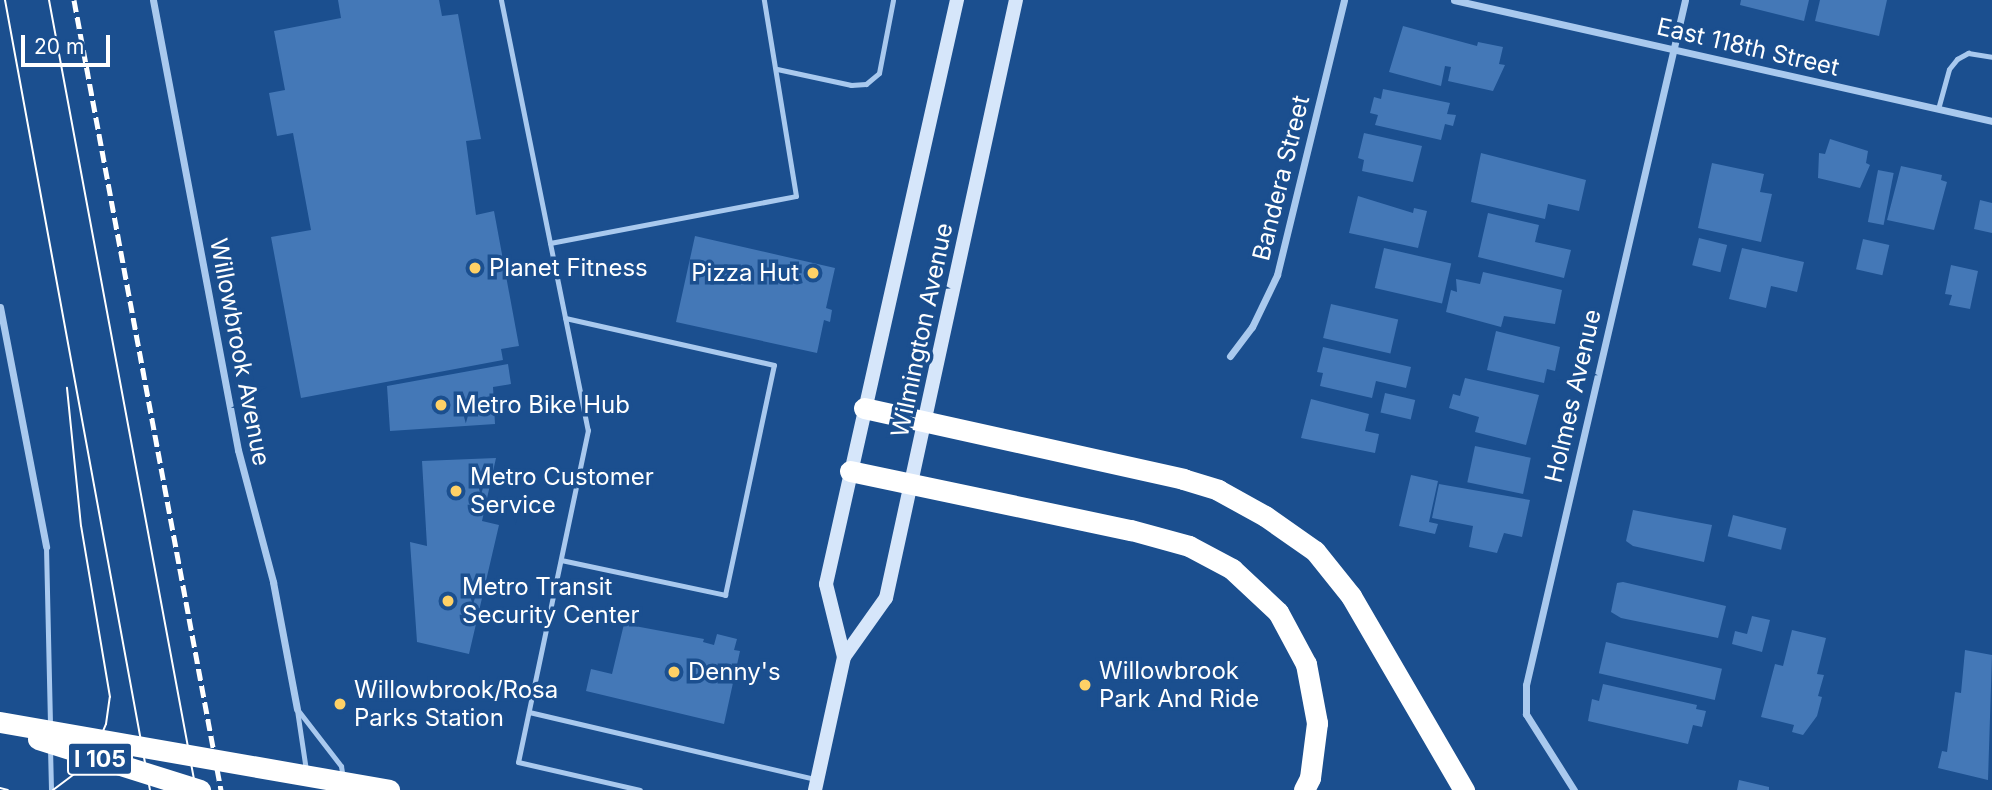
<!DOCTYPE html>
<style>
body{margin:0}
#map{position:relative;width:1992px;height:790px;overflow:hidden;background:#1b4f8f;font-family:Inter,sans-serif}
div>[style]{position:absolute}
.building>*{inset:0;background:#4478b7;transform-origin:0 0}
.service>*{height:5px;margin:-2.5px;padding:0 2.5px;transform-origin:2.5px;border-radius:2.5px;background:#a9c9ee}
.minor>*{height:7px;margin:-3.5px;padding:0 3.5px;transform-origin:3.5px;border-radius:3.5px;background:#a9c9ee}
.secondary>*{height:14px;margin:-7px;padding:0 7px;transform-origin:7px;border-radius:7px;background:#d6e6fa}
.motorway>*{height:21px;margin:-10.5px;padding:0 10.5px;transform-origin:10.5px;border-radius:10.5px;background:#fff}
.tram>*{height:2px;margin:-1px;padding:0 1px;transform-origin:1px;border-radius:1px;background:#fff}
.rail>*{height:5px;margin-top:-2.5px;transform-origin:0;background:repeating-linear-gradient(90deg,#fff 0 12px,transparent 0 17px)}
.motorway-bridge>*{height:21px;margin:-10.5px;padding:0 10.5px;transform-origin:10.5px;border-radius:10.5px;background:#fff}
.dots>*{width:19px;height:19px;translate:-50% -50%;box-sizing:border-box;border:4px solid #1b4f8f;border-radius:50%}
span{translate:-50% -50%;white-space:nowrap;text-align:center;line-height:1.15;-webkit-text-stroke:7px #1b4f8f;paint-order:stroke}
.shield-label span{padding:2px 5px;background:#1b4f8f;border:2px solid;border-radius:5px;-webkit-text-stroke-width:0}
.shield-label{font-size:23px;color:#fff;font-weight:700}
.street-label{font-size:24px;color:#fff}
.poi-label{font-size:24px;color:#fff}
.left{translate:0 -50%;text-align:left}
.right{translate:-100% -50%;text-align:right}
.scale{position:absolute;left:21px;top:35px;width:89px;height:32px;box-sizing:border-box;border:4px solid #fff;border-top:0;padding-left:9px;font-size:21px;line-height:24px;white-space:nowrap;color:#fff;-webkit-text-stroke:5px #1b4f8f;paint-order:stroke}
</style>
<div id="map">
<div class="building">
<i style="clip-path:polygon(338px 0,439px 0,442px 16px,458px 14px,481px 139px,466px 141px,476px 215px,494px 211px,519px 346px,501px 349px,503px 360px,301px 398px,271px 237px,311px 230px,293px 133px,277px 136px,269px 93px,285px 90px,274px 31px,341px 18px)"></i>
<i style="clip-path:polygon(1741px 0,1809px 0,1804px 21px,1740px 5px)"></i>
<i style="clip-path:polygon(1820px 0,1887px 0,1879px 36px,1815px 21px)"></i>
<i style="clip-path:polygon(1403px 26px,1477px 46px,1478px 42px,1503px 47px,1499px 64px,1505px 65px,1493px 91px,1448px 81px,1451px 67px,1445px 66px,1441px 86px,1389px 72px)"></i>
<i style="clip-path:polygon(1383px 89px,1450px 103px,1447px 114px,1456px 115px,1453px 126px,1445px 124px,1441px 140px,1375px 125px,1378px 115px,1370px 113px,1374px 97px,1381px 99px)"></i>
<i style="clip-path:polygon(1364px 133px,1422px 146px,1413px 182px,1362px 171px,1364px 160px,1358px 158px)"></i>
<i style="clip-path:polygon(1830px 139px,1868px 151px,1866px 163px,1870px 165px,1860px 188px,1818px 178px,1819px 153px,1825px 154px)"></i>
<i style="clip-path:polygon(1481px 153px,1586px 180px,1579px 211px,1548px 204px,1545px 219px,1471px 202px)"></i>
<i style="clip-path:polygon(1712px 163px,1764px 174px,1760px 192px,1772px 194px,1761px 242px,1698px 228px)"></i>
<i style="clip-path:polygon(1901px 166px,1942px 175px,1941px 180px,1947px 182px,1934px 230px,1887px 220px)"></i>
<i style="left:1878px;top:170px;width:16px;height:53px;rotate:11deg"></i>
<i style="clip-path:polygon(1358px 196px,1413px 213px,1414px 208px,1427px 211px,1418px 248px,1349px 233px)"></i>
<i style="clip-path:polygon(1980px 200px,1992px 203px,1992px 233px,1974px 229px)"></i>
<i style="clip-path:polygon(1488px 213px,1539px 225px,1535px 242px,1571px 250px,1564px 278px,1478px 257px)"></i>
<i style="clip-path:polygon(695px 236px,835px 268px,826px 308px,832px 310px,830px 322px,824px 320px,817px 353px,676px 322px)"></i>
<i style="left:1699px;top:238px;width:29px;height:28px;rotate:14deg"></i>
<i style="left:1863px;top:239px;width:27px;height:31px;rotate:13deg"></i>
<i style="left:1384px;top:248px;width:69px;height:41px;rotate:13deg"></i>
<i style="clip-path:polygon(1742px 248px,1804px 262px,1797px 292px,1771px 286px,1766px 308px,1729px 299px)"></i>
<i style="clip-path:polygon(1951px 265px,1978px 271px,1970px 309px,1949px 305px,1952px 295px,1945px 294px)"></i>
<i style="clip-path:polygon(1483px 272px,1562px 290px,1555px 324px,1504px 316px,1501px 327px,1446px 312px,1451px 290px,1457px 292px,1456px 279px,1480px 284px)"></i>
<i style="left:1331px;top:304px;width:69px;height:35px;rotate:13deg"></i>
<i style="clip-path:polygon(1496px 331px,1560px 347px,1555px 371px,1547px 369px,1544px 383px,1487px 370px)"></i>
<i style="clip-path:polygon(1323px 347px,1411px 367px,1406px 388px,1376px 381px,1372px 398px,1320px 386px,1323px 373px,1317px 372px)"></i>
<i style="clip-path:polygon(508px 364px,511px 384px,493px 387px,495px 424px,390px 431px,387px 386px)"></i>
<i style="clip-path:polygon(1465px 378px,1539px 395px,1526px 445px,1475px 432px,1479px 417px,1449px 408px,1453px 394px,1460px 396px)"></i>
<i style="left:1385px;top:393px;width:31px;height:20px;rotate:13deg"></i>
<i style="clip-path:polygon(1311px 399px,1369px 414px,1365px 431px,1379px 434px,1375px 453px,1301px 438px)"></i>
<i style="left:1475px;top:446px;width:57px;height:37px;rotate:12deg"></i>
<i style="clip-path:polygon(496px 458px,482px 521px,499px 525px,469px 654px,417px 642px,410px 542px,427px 546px,422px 461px)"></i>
<i style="clip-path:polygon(1411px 475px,1438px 481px,1429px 522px,1438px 524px,1435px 534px,1399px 526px)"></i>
<i style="clip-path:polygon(1439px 484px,1530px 500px,1522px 537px,1504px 533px,1497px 553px,1469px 547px,1473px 526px,1432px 518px)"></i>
<i style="clip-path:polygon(1633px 510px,1712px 525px,1704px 562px,1633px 546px,1626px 541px)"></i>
<i style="left:1733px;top:515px;width:55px;height:22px;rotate:14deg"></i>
<i style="clip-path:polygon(1623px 582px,1726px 606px,1718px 638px,1621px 618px,1611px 612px,1617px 583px)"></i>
<i style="clip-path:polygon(1752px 616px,1770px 620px,1762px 652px,1732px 644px,1735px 631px,1747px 634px)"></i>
<i style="clip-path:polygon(624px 624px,704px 639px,703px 642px,714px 645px,717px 634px,737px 639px,734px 650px,740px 651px,724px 724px,586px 691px,591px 669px,612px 674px)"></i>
<i style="clip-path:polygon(1792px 630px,1826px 638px,1817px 674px,1824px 675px,1818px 696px,1822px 697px,1817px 716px,1803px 735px,1792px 732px,1794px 725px,1761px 717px,1775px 664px,1783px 666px)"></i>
<i style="left:1606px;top:642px;width:119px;height:32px;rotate:13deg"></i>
<i style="clip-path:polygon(1965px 650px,1992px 655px,1988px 780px,1938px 768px,1942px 751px,1947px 752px,1955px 692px,1961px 693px)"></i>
<i style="clip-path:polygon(1603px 684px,1697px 705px,1696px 709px,1706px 711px,1702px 727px,1693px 725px,1688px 744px,1588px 721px,1592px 699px,1599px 701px)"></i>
<i style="clip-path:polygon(1739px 780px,1769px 787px,1769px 790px,1737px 790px)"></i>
</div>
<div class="service">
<i style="left:501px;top:0;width:439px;rotate:78.6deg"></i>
<i style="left:588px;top:430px;width:339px;rotate:101.9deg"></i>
<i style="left:518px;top:762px;width:125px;rotate:12.9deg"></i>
<i style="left:777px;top:69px;width:76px;rotate:12.2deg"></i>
<i style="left:851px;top:85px;width:15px;rotate:-4deg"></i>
<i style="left:866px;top:84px;width:17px;rotate:-40deg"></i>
<i style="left:879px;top:73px;width:74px;rotate:-79.1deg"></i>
<i style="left:1938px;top:109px;width:41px;rotate:-74.6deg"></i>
<i style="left:1949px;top:69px;width:13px;rotate:-51deg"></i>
<i style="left:1957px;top:59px;width:13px;rotate:-29deg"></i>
<i style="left:1968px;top:53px;width:24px;rotate:9deg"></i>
<i style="left:550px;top:243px;width:250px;rotate:-10.8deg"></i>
<i style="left:796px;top:196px;width:199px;rotate:-99.3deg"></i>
<i style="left:46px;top:547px;width:180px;rotate:88.7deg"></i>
<i style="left:561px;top:560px;width:168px;rotate:12deg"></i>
<i style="left:725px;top:595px;width:235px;rotate:-78deg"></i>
<i style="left:774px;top:365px;width:214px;rotate:-167.3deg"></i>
<i style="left:297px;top:709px;width:72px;rotate:52.3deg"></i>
<i style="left:341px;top:766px;width:12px;rotate:81deg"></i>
<i style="left:297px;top:710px;width:61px;rotate:81.5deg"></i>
<i style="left:529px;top:712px;width:293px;rotate:13.2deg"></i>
<i style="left:50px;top:748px;width:42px;rotate:88.6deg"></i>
</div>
<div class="minor">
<i style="left:153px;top:0;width:458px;rotate:79.3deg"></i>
<i style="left:238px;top:450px;width:137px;rotate:75.1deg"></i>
<i style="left:273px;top:582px;width:129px;rotate:79.3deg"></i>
<i style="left:1454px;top:0;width:551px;rotate:12.68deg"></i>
<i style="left:0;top:307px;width:244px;rotate:79.1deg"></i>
<i style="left:1230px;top:356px;width:36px;rotate:-53deg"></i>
<i style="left:1252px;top:327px;width:58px;rotate:-64.3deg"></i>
<i style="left:1277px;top:275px;width:283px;rotate:-76.3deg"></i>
<i style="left:1574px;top:790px;width:90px;rotate:-122.3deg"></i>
<i style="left:1526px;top:714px;width:29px;rotate:-90deg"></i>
<i style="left:1526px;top:685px;width:703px;rotate:-76.93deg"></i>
</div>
<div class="secondary">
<i style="left:844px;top:657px;width:75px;rotate:-103.9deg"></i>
<i style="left:826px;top:584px;width:599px;rotate:-77.36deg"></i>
<i style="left:815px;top:790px;width:136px;rotate:-77.7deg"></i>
<i style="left:844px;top:657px;width:72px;rotate:-54.6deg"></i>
<i style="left:886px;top:598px;width:612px;rotate:-77.74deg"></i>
</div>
<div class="motorway">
<i style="left:864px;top:408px;width:327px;rotate:12.5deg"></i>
<i style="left:1183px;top:479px;width:37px;rotate:17deg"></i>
<i style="left:1218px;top:490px;width:54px;rotate:29deg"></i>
<i style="left:1265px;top:516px;width:61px;rotate:35deg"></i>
<i style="left:1315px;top:551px;width:58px;rotate:51.3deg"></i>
<i style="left:1351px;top:596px;width:225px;rotate:59.8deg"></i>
<i style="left:850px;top:471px;width:287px;rotate:11.9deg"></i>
<i style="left:1131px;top:530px;width:60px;rotate:15.4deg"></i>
<i style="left:1189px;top:546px;width:49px;rotate:28.1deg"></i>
<i style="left:1232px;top:569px;width:63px;rotate:43.1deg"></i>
<i style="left:1278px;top:612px;width:59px;rotate:61.7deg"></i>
<i style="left:1306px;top:664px;width:60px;rotate:79.4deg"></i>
<i style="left:1317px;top:723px;width:55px;rotate:97.3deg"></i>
<i style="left:1310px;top:778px;width:13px;rotate:117deg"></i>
</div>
<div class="tram">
<i style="left:5px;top:0;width:803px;rotate:79.6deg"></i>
<i style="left:49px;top:0;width:804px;rotate:79.46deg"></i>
<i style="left:0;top:788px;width:8px;rotate:14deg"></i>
<i style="left:53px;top:790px;width:30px;rotate:-37deg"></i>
<i style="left:77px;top:772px;width:28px;rotate:-51deg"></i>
<i style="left:95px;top:750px;width:28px;rotate:-67deg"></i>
<i style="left:106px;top:724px;width:27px;rotate:-82deg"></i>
<i style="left:110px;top:697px;width:173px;rotate:-99.6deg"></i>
<i style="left:81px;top:526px;width:139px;rotate:-95.8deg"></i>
</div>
<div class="rail">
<i style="left:74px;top:0;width:804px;rotate:79.46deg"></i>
</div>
<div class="motorway-bridge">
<i style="left:0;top:722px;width:395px;rotate:9.9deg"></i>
<i style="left:38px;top:739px;width:170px;rotate:17.5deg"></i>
</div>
<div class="dots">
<i style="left:475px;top:268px;background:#ffd166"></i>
<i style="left:813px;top:273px;background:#ffd166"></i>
<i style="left:441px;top:405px;background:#ffd166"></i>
<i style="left:456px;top:491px;background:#ffd166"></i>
<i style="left:448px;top:601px;background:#ffd166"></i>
<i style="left:674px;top:672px;background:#ffd166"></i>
<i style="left:1085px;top:685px;background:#ffd166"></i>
<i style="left:340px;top:704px;background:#ffd166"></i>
</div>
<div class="shield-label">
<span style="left:100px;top:759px">I 105</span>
</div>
<div class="street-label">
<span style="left:1748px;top:47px;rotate:13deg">East 118th Street</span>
<span style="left:1281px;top:178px;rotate:-76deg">Bandera Street</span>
<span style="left:922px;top:330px;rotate:-78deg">Wilmington Avenue</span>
<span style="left:240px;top:352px;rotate:79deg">Willowbrook Avenue</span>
<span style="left:1573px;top:396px;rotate:-77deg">Holmes Avenue</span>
</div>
<div class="poi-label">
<span class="left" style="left:489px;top:268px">Planet Fitness</span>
<span class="right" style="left:799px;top:273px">Pizza Hut</span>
<span class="left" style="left:455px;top:405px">Metro Bike Hub</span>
<span class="left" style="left:470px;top:491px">Metro Customer<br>Service</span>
<span class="left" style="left:462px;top:601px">Metro Transit<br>Security Center</span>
<span class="left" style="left:1099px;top:685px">Willowbrook<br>Park And Ride</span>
<span class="left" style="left:688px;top:672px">Denny's</span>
<span class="left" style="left:354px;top:704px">Willowbrook/Rosa<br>Parks Station</span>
</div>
<div class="scale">20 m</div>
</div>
